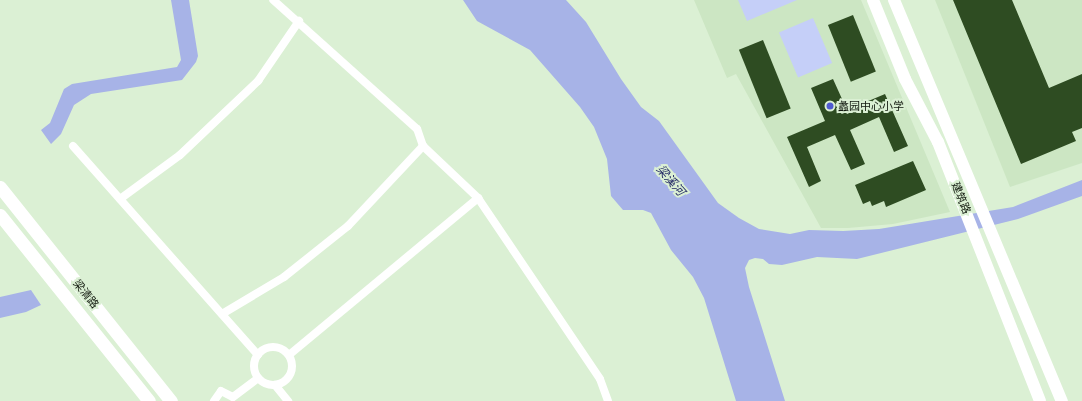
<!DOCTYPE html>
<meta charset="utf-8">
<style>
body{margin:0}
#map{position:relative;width:1082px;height:401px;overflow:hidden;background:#dbf0d4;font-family:"Public Sans","Noto Sans SC",sans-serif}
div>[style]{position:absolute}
.built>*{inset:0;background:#cce6c3}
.green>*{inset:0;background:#c5cff8;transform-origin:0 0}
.water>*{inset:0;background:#a7b3e7}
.building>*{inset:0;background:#2e4c22;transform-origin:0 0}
.street>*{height:8px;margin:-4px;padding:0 4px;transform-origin:4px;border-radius:4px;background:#fff}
.street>.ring{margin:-4px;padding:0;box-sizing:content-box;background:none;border:8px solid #fff;border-radius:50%}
.secondary>*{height:12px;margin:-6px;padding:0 6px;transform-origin:6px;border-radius:6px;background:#fff}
.primary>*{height:13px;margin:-6.5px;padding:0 6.5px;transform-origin:6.5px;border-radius:6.5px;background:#fff}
.dots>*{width:11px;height:11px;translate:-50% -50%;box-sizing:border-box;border:2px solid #dbf0d4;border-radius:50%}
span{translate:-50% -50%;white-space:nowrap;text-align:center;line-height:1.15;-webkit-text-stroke:4px #dbf0d4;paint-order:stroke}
.poi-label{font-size:11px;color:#12190f}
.left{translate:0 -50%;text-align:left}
.street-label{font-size:11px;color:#12190f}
.water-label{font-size:12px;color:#232965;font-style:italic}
</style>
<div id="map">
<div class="built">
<i style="clip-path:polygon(694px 0,861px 0,950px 212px,893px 224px,848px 228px,821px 228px,736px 74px,727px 78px)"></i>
<i style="clip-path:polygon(935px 0,1082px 0,1082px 163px,1010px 187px)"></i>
</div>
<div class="green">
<i style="clip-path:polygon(738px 0,797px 0,747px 21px)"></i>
<i style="left:813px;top:18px;width:49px;height:37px;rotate:67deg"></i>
</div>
<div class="water">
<i style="clip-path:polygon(171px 0,189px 0,198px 56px,196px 62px,182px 80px,91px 94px,74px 105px,61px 134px,51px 144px,41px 130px,50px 123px,64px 89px,72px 84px,177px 67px,181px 60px)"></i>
<i style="clip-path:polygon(463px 0,566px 0,586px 22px,621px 79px,641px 107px,659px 121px,718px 203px,739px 218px,759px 229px,790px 234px,809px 230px,843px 231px,879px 229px,1013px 207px,1082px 180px,1082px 196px,1018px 219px,857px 259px,817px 257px,782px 265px,769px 264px,763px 259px,755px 258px,749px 260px,745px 268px,749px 287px,785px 401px,736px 401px,704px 298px,693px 277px,671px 250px,651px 213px,643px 210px,623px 210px,611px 196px,607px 159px,594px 127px,580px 107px,530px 50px,477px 21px)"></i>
<i style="clip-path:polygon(31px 290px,41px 305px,26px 312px,0 318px,0 297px)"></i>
</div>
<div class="building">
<i style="clip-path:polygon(953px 0,1012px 0,1049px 88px,1082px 74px,1082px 128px,1072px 132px,1076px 141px,1021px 164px)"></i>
<i style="left:853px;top:15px;width:61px;height:27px;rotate:68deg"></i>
<i style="left:763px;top:40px;width:74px;height:26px;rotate:68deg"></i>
<i style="clip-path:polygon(833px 79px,847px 110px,885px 94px,908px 146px,894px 152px,879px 117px,850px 130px,865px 164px,851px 170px,835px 135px,807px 147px,821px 181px,809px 187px,787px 137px,825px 121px,811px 88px)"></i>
<i style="clip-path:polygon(913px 161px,926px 190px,886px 207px,884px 201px,872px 206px,870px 201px,863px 204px,855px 185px)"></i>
</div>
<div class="street">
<i style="left:73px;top:146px;width:279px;rotate:48.5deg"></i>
<i style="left:423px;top:146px;width:76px;rotate:43.4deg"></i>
<i style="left:478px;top:198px;width:218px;rotate:56deg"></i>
<i style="left:600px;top:379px;width:23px;rotate:70deg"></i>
<i style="left:120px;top:199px;width:74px;rotate:-36.3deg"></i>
<i style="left:180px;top:155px;width:108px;rotate:-43.5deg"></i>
<i style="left:258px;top:81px;width:73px;rotate:-55.7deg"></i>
<i style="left:222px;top:314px;width:72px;rotate:-30.8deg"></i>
<i style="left:284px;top:277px;width:82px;rotate:-38.6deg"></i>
<i style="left:348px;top:226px;width:110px;rotate:-46.8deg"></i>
<i style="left:423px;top:146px;width:18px;rotate:-109deg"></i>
<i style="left:417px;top:129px;width:193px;rotate:-138.1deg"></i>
<i class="ring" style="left:254px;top:347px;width:30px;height:30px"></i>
<i style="left:289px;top:355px;width:246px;rotate:-39.7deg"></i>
<i style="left:275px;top:385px;width:21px;rotate:51deg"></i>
<i style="left:233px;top:397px;width:31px;rotate:-37deg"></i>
<i style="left:214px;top:401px;width:12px;rotate:-55deg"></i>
<i style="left:221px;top:391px;width:13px;rotate:27deg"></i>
</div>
<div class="secondary">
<i style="left:873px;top:0;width:85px;rotate:67.9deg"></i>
<i style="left:905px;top:79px;width:71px;rotate:62.4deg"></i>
<i style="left:938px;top:142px;width:278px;rotate:68.5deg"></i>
<i style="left:894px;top:0;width:435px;rotate:67.3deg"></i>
</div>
<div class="primary">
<i style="left:0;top:187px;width:274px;rotate:51.4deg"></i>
<i style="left:0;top:215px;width:238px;rotate:51.3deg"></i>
</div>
<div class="dots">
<i style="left:830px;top:106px;background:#505bd1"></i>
</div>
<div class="poi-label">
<span class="left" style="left:838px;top:106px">蠡园中心小学</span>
</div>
<div class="street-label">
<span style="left:961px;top:198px;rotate:68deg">建筑路</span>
<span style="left:86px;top:294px;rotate:51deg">梁清路</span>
</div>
<div class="water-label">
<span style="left:670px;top:181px;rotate:49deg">梁溪河</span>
</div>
</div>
